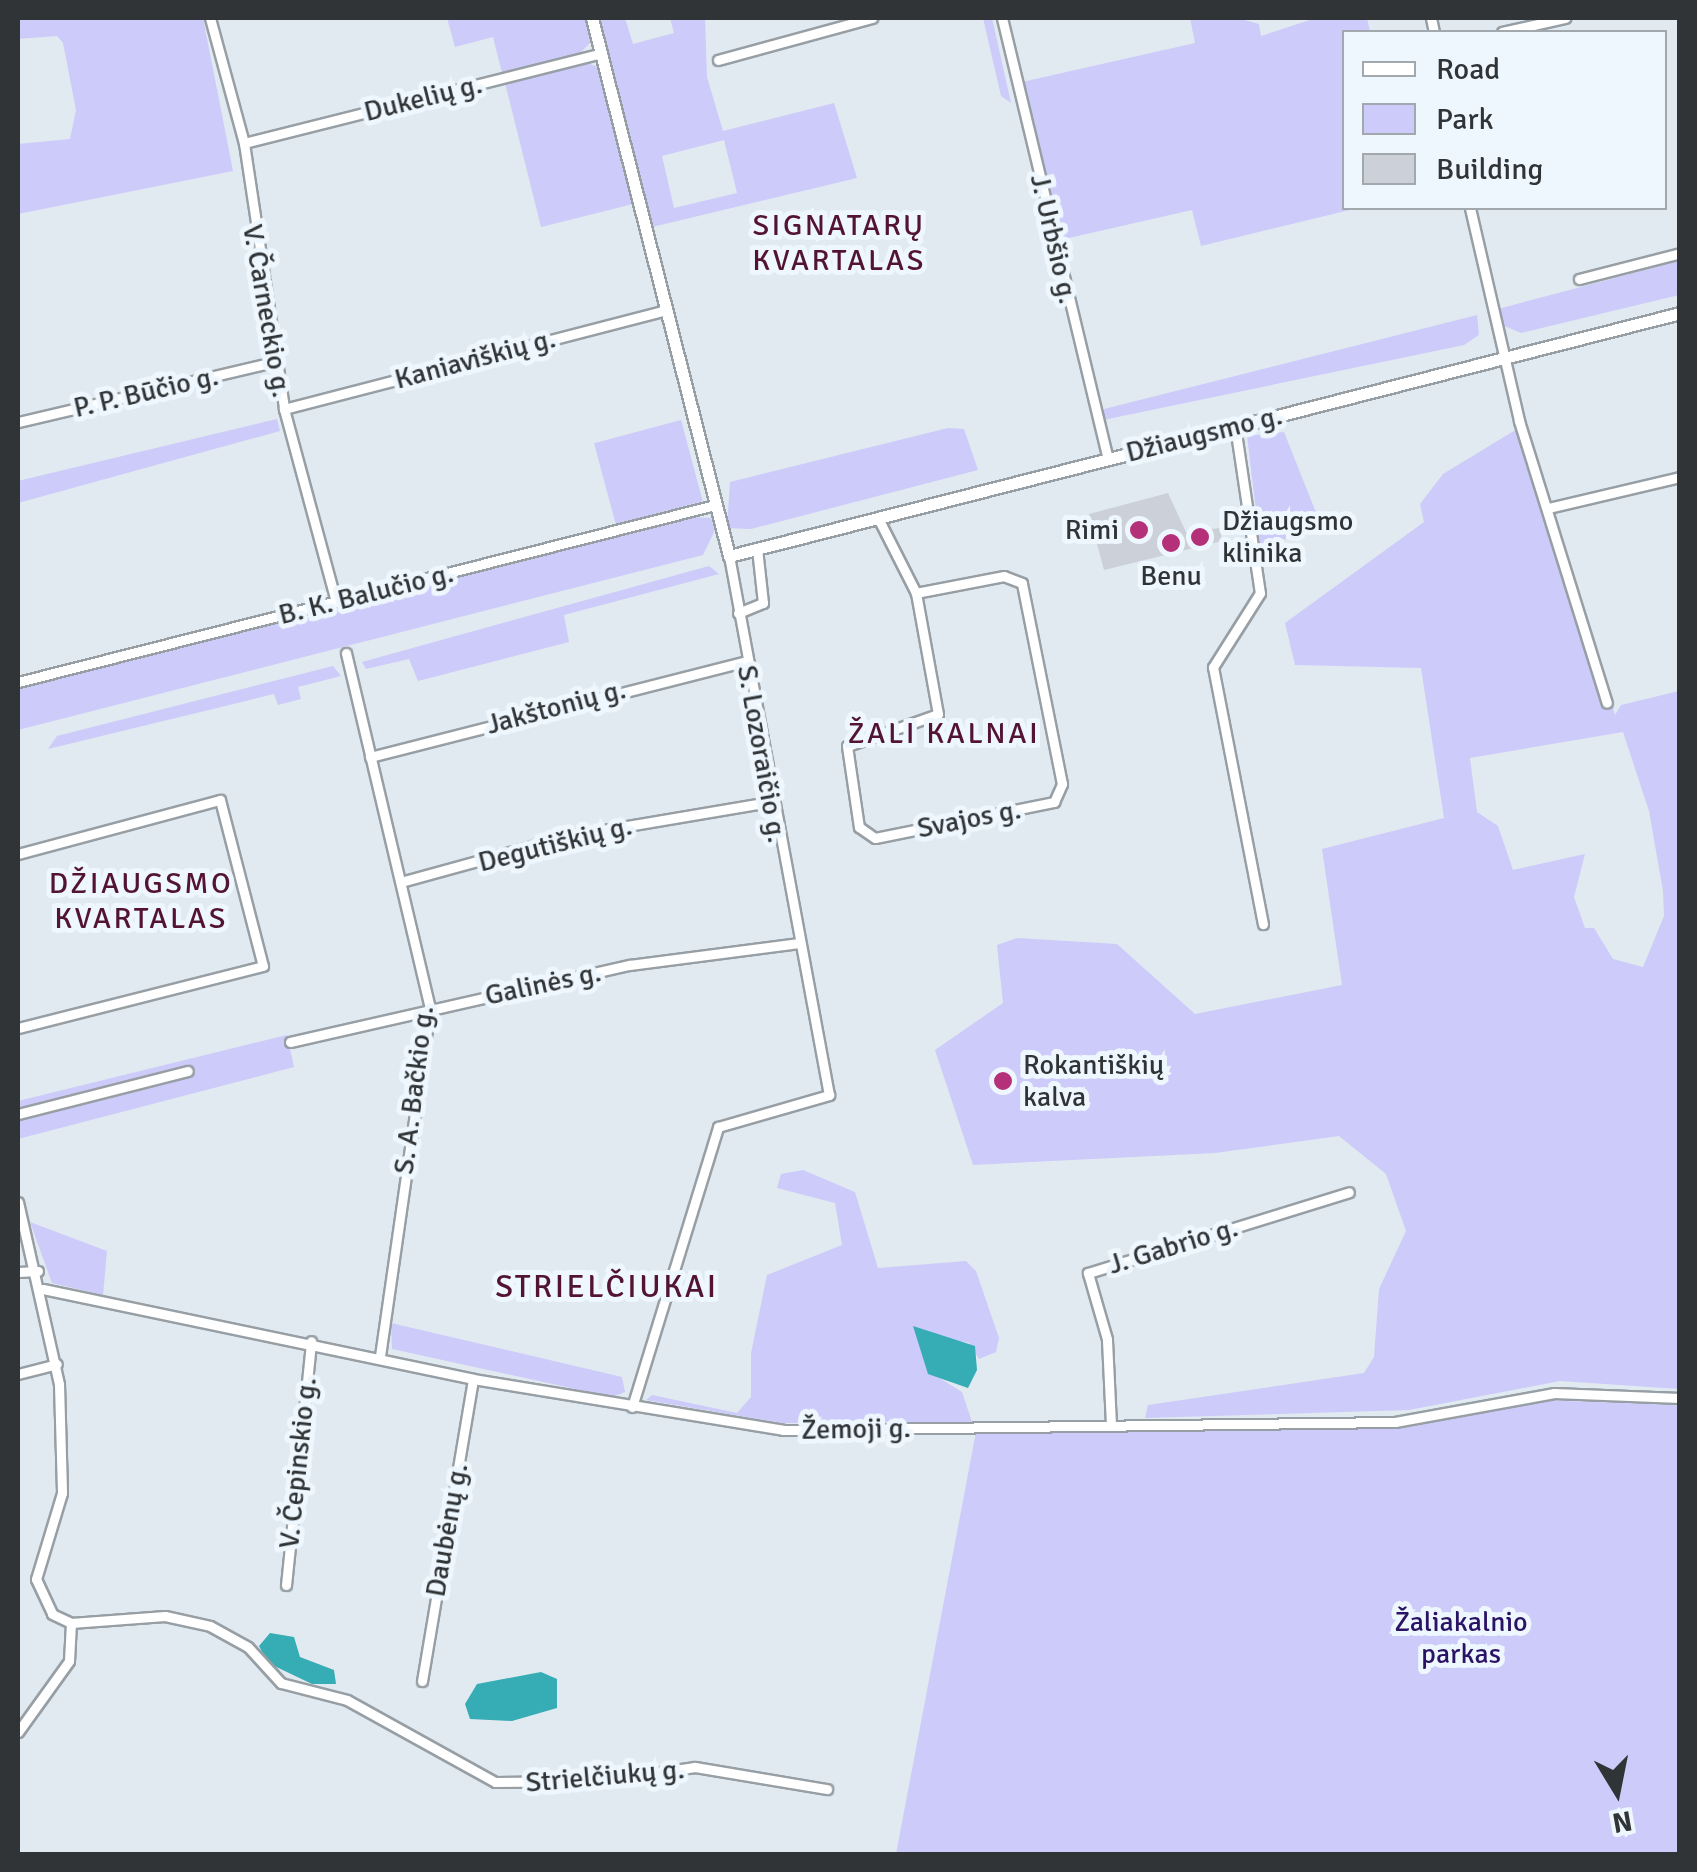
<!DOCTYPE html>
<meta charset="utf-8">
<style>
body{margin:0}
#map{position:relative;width:1697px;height:1872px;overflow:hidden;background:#e1eaf1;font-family:Signika,sans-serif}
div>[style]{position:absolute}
.green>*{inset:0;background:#cdcbf9;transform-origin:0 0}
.water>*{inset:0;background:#36acb4}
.building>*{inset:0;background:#ccd0d9}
.roads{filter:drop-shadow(2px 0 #979fa5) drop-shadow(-2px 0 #979fa5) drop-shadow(0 2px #979fa5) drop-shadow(0 -2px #979fa5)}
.minor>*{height:9px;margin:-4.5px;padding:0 4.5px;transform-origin:4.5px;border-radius:4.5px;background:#fff}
.tertiary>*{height:11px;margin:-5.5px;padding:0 5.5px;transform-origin:5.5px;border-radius:5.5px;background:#fff}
.dots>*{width:28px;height:28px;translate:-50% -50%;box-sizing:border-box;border:5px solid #eef7fe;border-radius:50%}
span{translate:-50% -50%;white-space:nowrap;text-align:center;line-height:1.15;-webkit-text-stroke:10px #eef7fe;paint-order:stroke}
.street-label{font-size:28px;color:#303436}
.poi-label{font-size:28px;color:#303436}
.left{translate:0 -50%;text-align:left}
.right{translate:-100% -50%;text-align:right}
.park-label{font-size:28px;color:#2a1365}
.neighbourhood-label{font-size:30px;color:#521335;letter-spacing:2.5px}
.quarter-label{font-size:32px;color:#521335;letter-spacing:2.5px}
.frame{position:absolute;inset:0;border:20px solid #303436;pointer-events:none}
.legend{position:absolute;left:1342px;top:30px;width:325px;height:180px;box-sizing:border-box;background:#eef7fe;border:2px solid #a2a9ae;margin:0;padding:12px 18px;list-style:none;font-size:30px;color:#303436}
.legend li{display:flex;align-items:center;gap:20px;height:50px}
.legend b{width:50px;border:2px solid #a2a9ae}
.north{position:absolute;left:1567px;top:1742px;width:100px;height:100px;-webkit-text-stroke:8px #eef7fe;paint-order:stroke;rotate:170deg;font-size:28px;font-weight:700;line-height:40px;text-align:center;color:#303436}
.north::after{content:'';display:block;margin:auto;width:35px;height:45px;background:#303436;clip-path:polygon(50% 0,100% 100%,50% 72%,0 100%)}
</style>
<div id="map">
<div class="green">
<i style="clip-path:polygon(18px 18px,203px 18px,233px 171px,18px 214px,18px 144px,70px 139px,76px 110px,63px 43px,57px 36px,18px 39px)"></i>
<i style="clip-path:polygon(447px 18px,587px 18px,593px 40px,580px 53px,502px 73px,493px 37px,455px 47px)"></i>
<i style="clip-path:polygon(evenodd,596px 18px,625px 18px,633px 44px,674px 33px,670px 18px,705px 18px,707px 77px,723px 131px,834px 103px,857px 178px,652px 227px,596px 18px,724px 140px,737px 193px,674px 208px,662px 156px,724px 140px)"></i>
<i style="clip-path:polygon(983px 18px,992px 18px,1011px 103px,1001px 96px)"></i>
<i style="clip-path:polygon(1190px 18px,1237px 18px,1259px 24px,1261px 36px,1316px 18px,1367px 18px,1370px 32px,1344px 32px,1344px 208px,1358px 208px,1201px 246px,1192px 210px,1060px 240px,1022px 82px,1195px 43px)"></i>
<i style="clip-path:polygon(585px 62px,600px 68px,633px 204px,541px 227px,505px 83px)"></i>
<i style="clip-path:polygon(1679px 261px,1679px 295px,1521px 333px,1502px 325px,1498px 309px)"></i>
<i style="clip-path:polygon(1477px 315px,1479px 335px,1464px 345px,1103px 420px,1104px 409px)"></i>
<i style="clip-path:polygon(277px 419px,280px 431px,18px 503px,18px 481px)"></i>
<i style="left:681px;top:420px;width:84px;height:90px;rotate:75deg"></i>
<i style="clip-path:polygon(948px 428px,964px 429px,978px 470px,751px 529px,727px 528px,730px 482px)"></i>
<i style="clip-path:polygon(evenodd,1517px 429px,1573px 616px,1584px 615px,1615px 715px,1621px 705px,1679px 691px,1679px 1389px,1560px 1381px,1409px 1410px,1145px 1418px,1148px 1405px,1364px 1373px,1374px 1357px,1379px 1289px,1406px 1231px,1386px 1174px,1339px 1136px,1215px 1153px,973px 1165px,935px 1050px,1003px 1003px,997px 945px,1017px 938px,1117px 944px,1195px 1014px,1342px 985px,1322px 849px,1444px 818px,1421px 668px,1295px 665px,1285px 623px,1424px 522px,1420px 504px,1443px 474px,1517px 429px,1623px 732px,1649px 811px,1663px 891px,1664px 916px,1643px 967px,1613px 959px,1594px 928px,1585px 928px,1574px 897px,1585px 854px,1513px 870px,1498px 826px,1477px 812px,1470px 758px,1623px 732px)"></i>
<i style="clip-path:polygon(1284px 432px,1319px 520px,1303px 536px,1260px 544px,1247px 436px)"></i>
<i style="clip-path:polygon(692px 517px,711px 518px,715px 530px,703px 555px,18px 730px,18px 689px)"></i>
<i style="clip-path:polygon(709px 566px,719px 574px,564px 615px,569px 642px,418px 681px,409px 659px,366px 669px,362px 662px)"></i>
<i style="clip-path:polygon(333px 666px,341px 676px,298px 687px,301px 699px,278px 705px,274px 694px,48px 749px,57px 736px)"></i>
<i style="clip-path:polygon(287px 1035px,294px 1067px,18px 1139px,18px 1101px)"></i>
<i style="clip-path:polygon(803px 1170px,855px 1192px,878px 1268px,966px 1261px,976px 1271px,999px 1338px,996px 1352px,979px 1359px,969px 1343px,923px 1334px,941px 1379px,962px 1392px,972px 1422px,782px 1423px,646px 1400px,652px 1395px,737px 1413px,751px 1397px,751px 1353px,767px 1275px,842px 1245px,835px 1203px,777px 1188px,781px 1174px)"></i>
<i style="clip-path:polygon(30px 1222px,107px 1251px,103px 1295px,52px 1283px)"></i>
<i style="clip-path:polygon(391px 1323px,622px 1377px,625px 1392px,612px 1397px,392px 1349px)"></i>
<i style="clip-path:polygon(1539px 1400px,1679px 1405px,1679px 1854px,896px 1854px,976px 1432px,1410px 1427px)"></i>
</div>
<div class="water">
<i style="clip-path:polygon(913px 1326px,975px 1346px,977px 1370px,968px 1388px,928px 1374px)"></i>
<i style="clip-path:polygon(270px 1633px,294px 1637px,300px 1657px,334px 1670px,336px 1684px,312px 1684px,268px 1663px,259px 1646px)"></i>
<i style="clip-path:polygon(541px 1672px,557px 1679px,557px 1708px,512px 1721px,470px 1719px,465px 1704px,477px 1684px)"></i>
</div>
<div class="building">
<i style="clip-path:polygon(1168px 493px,1186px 532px,1220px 528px,1222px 541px,1104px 570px,1089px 514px)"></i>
</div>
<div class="roads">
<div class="minor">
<i style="left:210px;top:18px;width:130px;rotate:74.8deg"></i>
<i style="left:244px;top:143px;width:269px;rotate:81.4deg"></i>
<i style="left:284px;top:409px;width:200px;rotate:74.9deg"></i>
<i style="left:1002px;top:18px;width:454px;rotate:76.5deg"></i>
<i style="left:1431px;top:18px;width:14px;rotate:78deg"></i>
<i style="left:1502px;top:32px;width:65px;rotate:-12.5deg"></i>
<i style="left:718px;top:60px;width:160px;rotate:-15.3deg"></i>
<i style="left:244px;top:143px;width:369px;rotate:-14.1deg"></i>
<i style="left:1470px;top:208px;width:219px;rotate:77deg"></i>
<i style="left:1519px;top:421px;width:295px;rotate:72.7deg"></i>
<i style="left:1579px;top:279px;width:104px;rotate:-14.4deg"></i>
<i style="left:284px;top:409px;width:395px;rotate:-14.5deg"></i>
<i style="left:18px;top:422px;width:263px;rotate:-13.2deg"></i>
<i style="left:1235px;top:426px;width:169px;rotate:81.5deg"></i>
<i style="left:1260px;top:593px;width:88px;rotate:122.4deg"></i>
<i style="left:1213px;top:667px;width:262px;rotate:79deg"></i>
<i style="left:1548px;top:508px;width:136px;rotate:-13.2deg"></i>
<i style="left:878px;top:518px;width:84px;rotate:63.1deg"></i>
<i style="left:916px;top:593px;width:123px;rotate:79.7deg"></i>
<i style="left:938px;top:714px;width:96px;rotate:160.6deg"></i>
<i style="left:847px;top:746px;width:82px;rotate:81.6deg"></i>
<i style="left:859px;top:827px;width:19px;rotate:35deg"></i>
<i style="left:875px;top:838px;width:183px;rotate:-11.4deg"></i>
<i style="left:1054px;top:802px;width:20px;rotate:-66deg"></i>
<i style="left:1062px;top:784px;width:205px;rotate:-101.3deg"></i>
<i style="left:1022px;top:583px;width:19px;rotate:-159deg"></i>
<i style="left:1004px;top:576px;width:90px;rotate:169.1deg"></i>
<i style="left:738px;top:613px;width:27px;rotate:-22deg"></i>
<i style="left:763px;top:603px;width:54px;rotate:-96.3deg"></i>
<i style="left:346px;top:653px;width:366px;rotate:76.7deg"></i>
<i style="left:430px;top:1009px;width:349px;rotate:98.2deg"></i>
<i style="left:18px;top:682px;width:719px;rotate:-14.25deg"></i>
<i style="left:370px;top:757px;width:386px;rotate:-14.3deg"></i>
<i style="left:18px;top:854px;width:209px;rotate:-15deg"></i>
<i style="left:220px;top:800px;width:171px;rotate:75.5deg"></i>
<i style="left:263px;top:966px;width:253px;rotate:165.8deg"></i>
<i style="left:401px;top:882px;width:173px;rotate:-15.4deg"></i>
<i style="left:568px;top:836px;width:204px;rotate:-9.6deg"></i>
<i style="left:290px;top:1042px;width:349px;rotate:-12.8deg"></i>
<i style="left:630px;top:965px;width:170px;rotate:-7.4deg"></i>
<i style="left:18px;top:1114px;width:175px;rotate:-14.2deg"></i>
<i style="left:18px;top:1202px;width:187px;rotate:77.3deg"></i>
<i style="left:59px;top:1384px;width:109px;rotate:88.4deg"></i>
<i style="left:62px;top:1493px;width:90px;rotate:106.8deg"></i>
<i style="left:36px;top:1579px;width:38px;rotate:65deg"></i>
<i style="left:52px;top:1614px;width:21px;rotate:25deg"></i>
<i style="left:71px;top:1623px;width:94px;rotate:-4.3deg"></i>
<i style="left:165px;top:1616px;width:46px;rotate:12.5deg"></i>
<i style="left:210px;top:1626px;width:43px;rotate:28.9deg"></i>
<i style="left:248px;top:1647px;width:49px;rotate:47.5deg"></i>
<i style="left:281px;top:1683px;width:68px;rotate:14.4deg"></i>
<i style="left:347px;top:1700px;width:169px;rotate:29deg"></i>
<i style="left:495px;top:1782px;width:103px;rotate:-0.6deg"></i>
<i style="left:598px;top:1781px;width:98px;rotate:-8.2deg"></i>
<i style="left:695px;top:1767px;width:134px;rotate:9.5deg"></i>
<i style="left:18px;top:1272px;width:20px;rotate:-3deg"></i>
<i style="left:43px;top:1289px;width:439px;rotate:11.8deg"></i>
<i style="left:473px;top:1379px;width:314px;rotate:9.3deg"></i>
<i style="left:783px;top:1430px;width:612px;rotate:-0.75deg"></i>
<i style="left:1395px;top:1422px;width:162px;rotate:-10.3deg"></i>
<i style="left:1554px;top:1393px;width:126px;rotate:2.3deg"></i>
<i style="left:18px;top:1374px;width:40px;rotate:-14.4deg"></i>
<i style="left:632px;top:1407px;width:293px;rotate:-72.9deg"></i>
<i style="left:718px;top:1127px;width:116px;rotate:-16.1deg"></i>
<i style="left:829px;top:1095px;width:548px;rotate:-100.51deg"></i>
<i style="left:1111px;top:1425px;width:86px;rotate:-92.7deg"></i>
<i style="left:1107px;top:1339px;width:69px;rotate:-106.1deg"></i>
<i style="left:1088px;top:1273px;width:273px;rotate:-17.2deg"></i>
<i style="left:286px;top:1585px;width:245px;rotate:-84.1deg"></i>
<i style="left:422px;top:1681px;width:306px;rotate:-80.4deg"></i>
<i style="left:18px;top:1732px;width:87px;rotate:-54.3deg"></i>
<i style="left:69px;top:1661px;width:38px;rotate:-87deg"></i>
</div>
<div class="tertiary">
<i style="left:592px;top:18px;width:555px;rotate:75.71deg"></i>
<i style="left:729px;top:556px;width:982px;rotate:-14.33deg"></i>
</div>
</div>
<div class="dots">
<i style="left:1139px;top:530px;background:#b43179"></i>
<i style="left:1200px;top:537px;background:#b43179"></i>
<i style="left:1171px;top:543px;background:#b43179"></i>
<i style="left:1003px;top:1081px;background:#b43179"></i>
</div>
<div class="street-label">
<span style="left:423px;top:98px;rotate:-14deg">Dukelių g.</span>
<span style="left:1054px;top:239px;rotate:77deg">J. Urbšio g.</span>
<span style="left:267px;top:311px;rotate:80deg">V. Čarneckio g.</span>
<span style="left:475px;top:359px;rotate:-15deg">Kaniaviškių g.</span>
<span style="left:146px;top:392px;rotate:-13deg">P. P. Būčio g.</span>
<span style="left:1204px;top:434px;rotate:-14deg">Džiaugsmo g.</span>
<span style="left:366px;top:594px;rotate:-14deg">B. K. Balučio g.</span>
<span style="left:556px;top:707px;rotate:-15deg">Jakštonių g.</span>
<span style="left:762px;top:754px;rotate:80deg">S. Lozoraičio g.</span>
<span style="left:969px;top:819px;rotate:-11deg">Svajos g.</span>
<span style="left:555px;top:844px;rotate:-14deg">Degutiškių g.</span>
<span style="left:543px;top:984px;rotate:-12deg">Galinės g.</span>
<span style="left:414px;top:1090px;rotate:-83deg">S. A. Bačkio g.</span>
<span style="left:1173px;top:1246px;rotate:-17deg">J. Gabrio g.</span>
<span style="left:856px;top:1429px;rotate:-1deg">Žemoji g.</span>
<span style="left:298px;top:1463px;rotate:-84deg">V. Čepinskio g.</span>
<span style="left:447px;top:1530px;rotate:-80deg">Daubėnų g.</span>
<span style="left:605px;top:1776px;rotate:-5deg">Strielčiukų g.</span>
</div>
<div class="poi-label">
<span class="left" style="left:1222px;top:537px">Džiaugsmo<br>klinika</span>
<span class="right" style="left:1119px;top:530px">Rimi</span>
<span style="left:1171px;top:576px">Benu</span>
<span class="left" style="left:1023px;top:1081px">Rokantiškių<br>kalva</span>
</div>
<div class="park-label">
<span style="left:1461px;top:1638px">Žaliakalnio<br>parkas</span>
</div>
<div class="neighbourhood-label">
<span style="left:839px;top:243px">SIGNATARŲ<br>KVARTALAS</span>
<span style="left:944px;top:734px">ŽALI KALNAI</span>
<span style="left:141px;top:901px">DŽIAUGSMO<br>KVARTALAS</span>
</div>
<div class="quarter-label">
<span style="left:607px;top:1287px">STRIELČIUKAI</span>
</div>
<div class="frame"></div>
<ul class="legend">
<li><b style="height:12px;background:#fff"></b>Road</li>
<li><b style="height:28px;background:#cdcbf9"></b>Park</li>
<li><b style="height:28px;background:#ccd0d9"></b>Building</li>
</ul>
<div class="north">N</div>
</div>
